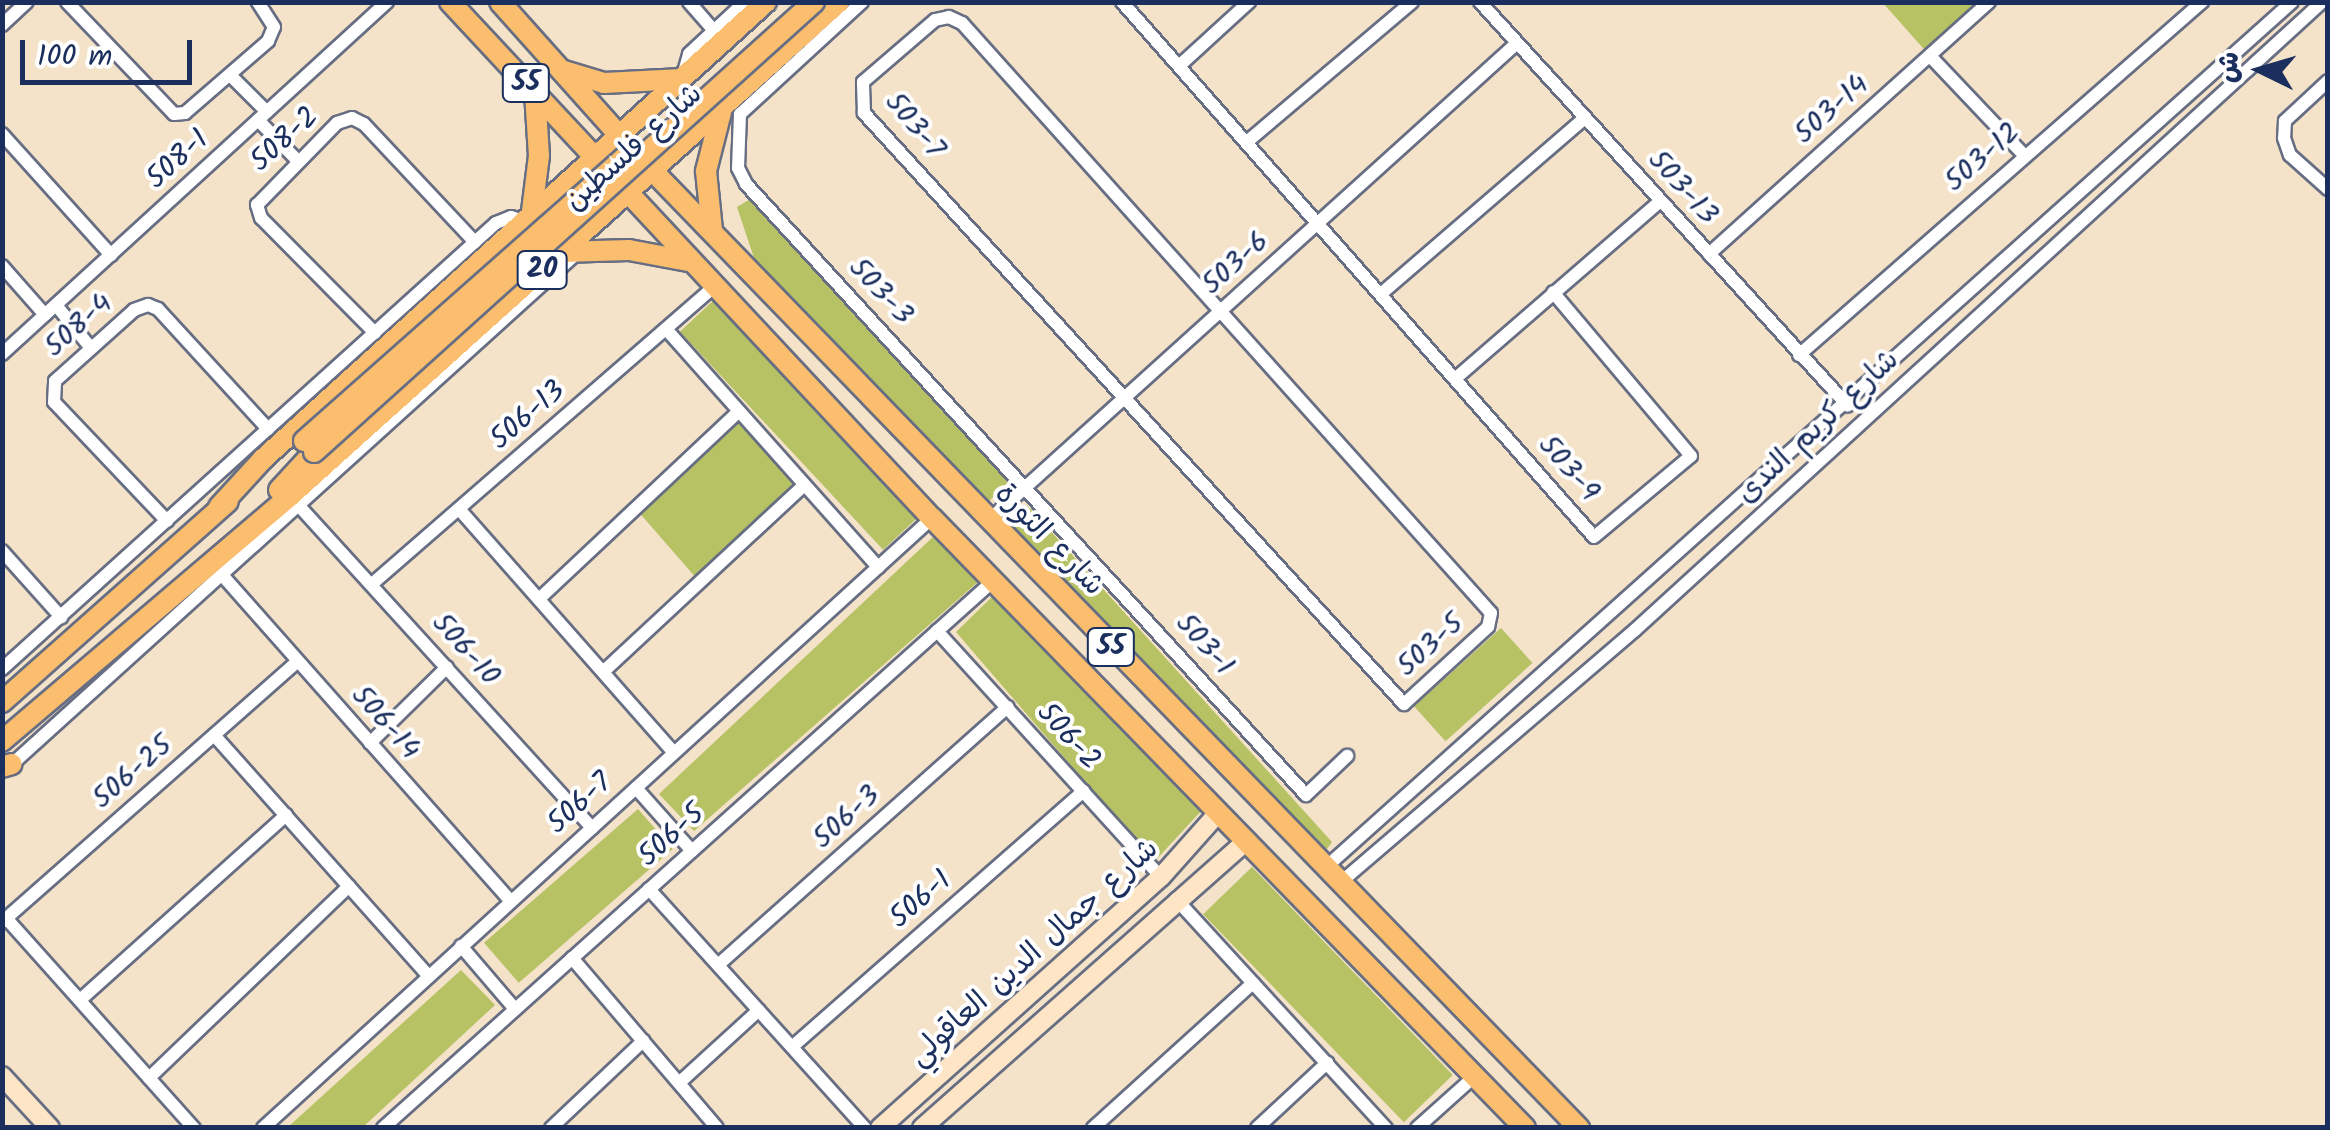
<!DOCTYPE html>
<meta charset="utf-8">
<style>
body{margin:0}
#map{position:relative;width:2330px;height:1130px;overflow:hidden;background:#f4e2c9;font-family:Kalam,"Playpen Sans Arabic",sans-serif}
div>[style]{position:absolute}
.green>*{inset:0;background:#b6c264;transform-origin:0 0}
.roads{filter:drop-shadow(2px 0 #676e83) drop-shadow(-2px 0 #676e83) drop-shadow(0 2px #676e83) drop-shadow(0 -2px #676e83)}
.street>*{height:12px;margin:-6px;padding:0 6px;transform-origin:6px;border-radius:6px;background:#fff}
.secondary>*{height:18px;margin:-9px;padding:0 9px;transform-origin:9px;border-radius:9px;background:#fde5c5}
.primary>*{height:20px;margin:-10px;padding:0 10px;transform-origin:10px;border-radius:10px;background:#fbbe6e}
.bridges{filter:drop-shadow(2px 0 #676e83) drop-shadow(-2px 0 #676e83) drop-shadow(0 2px #676e83) drop-shadow(0 -2px #676e83)}
.primary-bridge>*{height:20px;margin:-10px;padding:0 10px;transform-origin:10px;border-radius:10px;background:#fbbe6e}
span{translate:-50% -50%;white-space:nowrap;text-align:center;line-height:1.15;-webkit-text-stroke:8px #fff;paint-order:stroke}
.shield-label span{padding:2px 8px;background:#fff;border:2px solid;border-radius:8px;-webkit-text-stroke-width:0}
.shield-label{font-size:28px;color:#1b2f5e;font-weight:700}
.street-label{font-size:30px;color:#1b2f5e}
.frame{position:absolute;inset:0;border:5px solid #1b2f5e;pointer-events:none}
.north{position:absolute;left:2210px;top:20px;width:100px;height:100px;-webkit-text-stroke:8px #fff;paint-order:stroke;rotate:275deg;font-size:28px;font-weight:700;line-height:40px;text-align:center;color:#1b2f5e}
.north::after{content:'';display:block;margin:auto;width:35px;height:45px;background:#1b2f5e;clip-path:polygon(50% 0,100% 100%,50% 72%,0 100%)}
.scale{position:absolute;left:20px;top:40px;width:172px;height:45px;box-sizing:border-box;border:5px solid #1b2f5e;border-top:0;padding-left:12px;font-size:30px;line-height:35px;white-space:nowrap;color:#1b2f5e;-webkit-text-stroke:8px #fff;paint-order:stroke}
</style>
<div id="map">
<div class="green">
<i style="clip-path:polygon(1883px 3px,1989px 3px,1930px 56px)"></i>
<i style="clip-path:polygon(752px 198px,1011px 480px,985px 505px,754px 258px,737px 207px)"></i>
<i style="left:715px;top:299px;width:298px;height:48px;rotate:47deg"></i>
<i style="left:739px;top:411px;width:98px;height:142px;rotate:49deg"></i>
<i style="clip-path:polygon(1027px 505px,1332px 842px,1324px 853px,1010px 526px)"></i>
<i style="clip-path:polygon(934px 536px,979px 581px,694px 831px,659px 794px)"></i>
<i style="clip-path:polygon(995px 594px,1204px 808px,1154px 862px,956px 632px)"></i>
<i style="left:1501px;top:628px;width:47px;height:117px;rotate:48deg"></i>
<i style="left:638px;top:809px;width:53px;height:204px;rotate:49deg"></i>
<i style="left:1252px;top:867px;width:289px;height:68px;rotate:46deg"></i>
<i style="clip-path:polygon(461px 970px,495px 1005px,363px 1127px,288px 1127px)"></i>
</div>
<div class="roads">
<div class="street">
<i style="left:67px;top:2px;width:155px;rotate:46.3deg"></i>
<i style="left:174px;top:114px;width:11px;rotate:-5deg"></i>
<i style="left:185px;top:113px;width:110px;rotate:-40.9deg"></i>
<i style="left:268px;top:41px;width:15px;rotate:-67deg"></i>
<i style="left:274px;top:27px;width:30px;rotate:-123deg"></i>
<i style="left:689px;top:2px;width:38px;rotate:49deg"></i>
<i style="left:862px;top:2px;width:166px;rotate:137.4deg"></i>
<i style="left:740px;top:114px;width:54px;rotate:92.1deg"></i>
<i style="left:738px;top:168px;width:18px;rotate:63deg"></i>
<i style="left:746px;top:184px;width:829px;rotate:47.49deg"></i>
<i style="left:1306px;top:795px;width:57px;rotate:-43.6deg"></i>
<i style="left:1122px;top:2px;width:713px;rotate:48.58deg"></i>
<i style="left:1594px;top:537px;width:126px;rotate:-39.9deg"></i>
<i style="left:1691px;top:456px;width:214px;rotate:-130.1deg"></i>
<i style="left:1480px;top:2px;width:546px;rotate:47.67deg"></i>
<i style="left:949px;top:17px;width:14px;rotate:25deg"></i>
<i style="left:962px;top:23px;width:792px;rotate:48.12deg"></i>
<i style="left:1491px;top:613px;width:14px;rotate:102deg"></i>
<i style="left:1488px;top:627px;width:114px;rotate:137.5deg"></i>
<i style="left:1404px;top:704px;width:801px;rotate:-132.42deg"></i>
<i style="left:864px;top:113px;width:31px;rotate:-92deg"></i>
<i style="left:863px;top:82px;width:95px;rotate:-40.7deg"></i>
<i style="left:935px;top:20px;width:14px;rotate:-12deg"></i>
<i style="left:2px;top:25px;width:34px;rotate:-43deg"></i>
<i style="left:1930px;top:56px;width:137px;rotate:46.5deg"></i>
<i style="left:1179px;top:66px;width:95px;rotate:-42.4deg"></i>
<i style="left:230px;top:75px;width:52px;rotate:45deg"></i>
<i style="left:682px;top:79px;width:26px;rotate:-74deg"></i>
<i style="left:689px;top:54px;width:76px;rotate:-42.9deg"></i>
<i style="left:2328px;top:81px;width:59px;rotate:137.1deg"></i>
<i style="left:2285px;top:121px;width:17px;rotate:93deg"></i>
<i style="left:2284px;top:138px;width:18px;rotate:71deg"></i>
<i style="left:2290px;top:155px;width:51px;rotate:41.8deg"></i>
<i style="left:258px;top:120px;width:56px;rotate:45.7deg"></i>
<i style="left:2px;top:134px;width:163px;rotate:48deg"></i>
<i style="left:1248px;top:141px;width:215px;rotate:-40.3deg"></i>
<i style="left:1709px;top:254px;width:377px;rotate:-42deg"></i>
<i style="left:2px;top:266px;width:65px;rotate:48.7deg"></i>
<i style="left:1382px;top:293px;width:268px;rotate:-40.8deg"></i>
<i style="left:56px;top:305px;width:55px;rotate:50.9deg"></i>
<i style="left:666px;top:329px;width:319px;rotate:48.3deg"></i>
<i style="left:375px;top:333px;width:162px;rotate:-134.7deg"></i>
<i style="left:261px;top:218px;width:14px;rotate:-107deg"></i>
<i style="left:257px;top:205px;width:115px;rotate:-45.7deg"></i>
<i style="left:337px;top:123px;width:16px;rotate:-18deg"></i>
<i style="left:352px;top:118px;width:13px;rotate:27deg"></i>
<i style="left:364px;top:124px;width:162px;rotate:46.8deg"></i>
<i style="left:2px;top:354px;width:522px;rotate:-42.44deg"></i>
<i style="left:1799px;top:355px;width:536px;rotate:-41.22deg"></i>
<i style="left:1456px;top:378px;width:270px;rotate:-40.9deg"></i>
<i style="left:300px;top:507px;width:434px;rotate:47.7deg"></i>
<i style="left:459px;top:509px;width:325px;rotate:48.6deg"></i>
<i style="left:167px;top:521px;width:164px;rotate:-133.5deg"></i>
<i style="left:54px;top:402px;width:21px;rotate:-87deg"></i>
<i style="left:55px;top:381px;width:106px;rotate:-41.9deg"></i>
<i style="left:134px;top:310px;width:15px;rotate:-20deg"></i>
<i style="left:148px;top:305px;width:11px;rotate:22deg"></i>
<i style="left:158px;top:309px;width:163px;rotate:47.5deg"></i>
<i style="left:988px;top:521px;width:713px;rotate:-42.1deg"></i>
<i style="left:2px;top:551px;width:89px;rotate:48.2deg"></i>
<i style="left:223px;top:576px;width:434px;rotate:48.5deg"></i>
<i style="left:372px;top:584px;width:457px;rotate:-41deg"></i>
<i style="left:539px;top:599px;width:274px;rotate:-43.2deg"></i>
<i style="left:937px;top:631px;width:333px;rotate:47.7deg"></i>
<i style="left:2px;top:669px;width:666px;rotate:-42.08deg"></i>
<i style="left:496px;top:223px;width:16px;rotate:-22deg"></i>
<i style="left:511px;top:217px;width:16px;rotate:18deg"></i>
<i style="left:603px;top:672px;width:275px;rotate:-42.9deg"></i>
<i style="left:214px;top:735px;width:323px;rotate:48.3deg"></i>
<i style="left:370px;top:743px;width:108px;rotate:-44.6deg"></i>
<i style="left:10px;top:766px;width:765px;rotate:-42.14deg"></i>
<i style="left:636px;top:788px;width:84px;rotate:48.4deg"></i>
<i style="left:1325px;top:868px;width:1298px;rotate:-41.85deg"></i>
<i style="left:1341px;top:882px;width:387px;rotate:-40.6deg"></i>
<i style="left:1635px;top:630px;width:931px;rotate:-42.43deg"></i>
<i style="left:649px;top:889px;width:322px;rotate:47.9deg"></i>
<i style="left:1176px;top:899px;width:311px;rotate:47.5deg"></i>
<i style="left:6px;top:918px;width:282px;rotate:48.2deg"></i>
<i style="left:2px;top:922px;width:393px;rotate:-41.4deg"></i>
<i style="left:461px;top:946px;width:83px;rotate:49.4deg"></i>
<i style="left:572px;top:958px;width:223px;rotate:49.5deg"></i>
<i style="left:718px;top:965px;width:388px;rotate:-41.7deg"></i>
<i style="left:80px;top:1000px;width:277px;rotate:-41.9deg"></i>
<i style="left:792px;top:1047px;width:388px;rotate:-41.3deg"></i>
<i style="left:149px;top:1078px;width:277px;rotate:-43.8deg"></i>
<i style="left:679px;top:1083px;width:108px;rotate:-42.4deg"></i>
<i style="left:263px;top:1128px;width:905px;rotate:-42.36deg"></i>
<i style="left:383px;top:1128px;width:819px;rotate:-41.88deg"></i>
<i style="left:551px;top:1128px;width:127px;rotate:-43.4deg"></i>
<i style="left:1093px;top:1128px;width:216px;rotate:-42.2deg"></i>
<i style="left:1257px;top:1128px;width:96px;rotate:-42.9deg"></i>
<i style="left:1417px;top:1128px;width:78px;rotate:-41.9deg"></i>
</div>
<div class="secondary">
<i style="left:2px;top:1076px;width:71px;rotate:47.3deg"></i>
<i style="left:880px;top:1128px;width:377px;rotate:-41.8deg"></i>
<i style="left:1161px;top:877px;width:86px;rotate:-48.3deg"></i>
<i style="left:922px;top:1128px;width:433px;rotate:-41.5deg"></i>
</div>
<div class="primary">
<i style="left:450px;top:2px;width:221px;rotate:47deg"></i>
<i style="left:500px;top:2px;width:188px;rotate:48.2deg"></i>
<i style="left:561px;top:70px;width:45px;rotate:16.8deg"></i>
<i style="left:604px;top:83px;width:78px;rotate:-2.9deg"></i>
<i style="left:646px;top:164px;width:1342px;rotate:45.94deg"></i>
<i style="left:622px;top:186px;width:454px;rotate:47deg"></i>
<i style="left:932px;top:518px;width:851px;rotate:45.81deg"></i>
<i style="left:531px;top:219px;width:64px;rotate:-82.8deg"></i>
<i style="left:539px;top:156px;width:64px;rotate:-93.6deg"></i>
<i style="left:712px;top:230px;width:59px;rotate:-95.8deg"></i>
<i style="left:706px;top:171px;width:61px;rotate:-75.7deg"></i>
<i style="left:562px;top:252px;width:67px;rotate:-1.7deg"></i>
<i style="left:629px;top:250px;width:60px;rotate:10.6deg"></i>
<i style="left:279px;top:490px;width:52px;rotate:-47.4deg"></i>
<i style="left:219px;top:507px;width:65px;rotate:-47.5deg"></i>
<i style="left:263px;top:459px;width:680px;rotate:-42.26deg"></i>
<i style="left:2px;top:702px;width:302px;rotate:-41.6deg"></i>
<i style="left:2px;top:741px;width:378px;rotate:-40.4deg"></i>
<i style="left:290px;top:496px;width:739px;rotate:-41.98deg"></i>
<i style="left:2px;top:767px;width:10px;rotate:-17deg"></i>
</div>
</div>
<div class="bridges">
<div class="primary-bridge">
<i style="left:304px;top:441px;width:430px;rotate:-41.5deg"></i>
<i style="left:314px;top:452px;width:673px;rotate:-41.99deg"></i>
</div>
</div>
<div class="shield-label">
<span style="left:526px;top:83px">55</span>
<span style="left:542px;top:270px">20</span>
<span style="left:1111px;top:647px">55</span>
</div>
<div class="street-label">
<span style="left:1832px;top:110px;rotate:-42deg">503-14</span>
<span style="left:914px;top:126px;rotate:50deg">503-7</span>
<span style="left:285px;top:140px;rotate:-42deg">508-2</span>
<span style="left:634px;top:148px;rotate:-42deg">شارع فلسطين</span>
<span style="left:1983px;top:158px;rotate:-41deg">503-12</span>
<span style="left:178px;top:160px;rotate:-42deg">508-1</span>
<span style="left:1682px;top:188px;rotate:48deg">503-13</span>
<span style="left:1236px;top:264px;rotate:-42deg">503-6</span>
<span style="left:880px;top:292px;rotate:47deg">503-3</span>
<span style="left:79px;top:326px;rotate:-42deg">508-4</span>
<span style="left:528px;top:416px;rotate:-41deg">506-13</span>
<span style="left:1818px;top:427px;rotate:-43deg">شارع كريم الندى</span>
<span style="left:1568px;top:469px;rotate:49deg">503-9</span>
<span style="left:1049px;top:540px;rotate:46deg">شارع الثورة</span>
<span style="left:1204px;top:645px;rotate:48deg">503-1</span>
<span style="left:1431px;top:646px;rotate:-42deg">503-5</span>
<span style="left:465px;top:650px;rotate:48deg">506-10</span>
<span style="left:385px;top:723px;rotate:48deg">506-14</span>
<span style="left:1068px;top:737px;rotate:48deg">506-2</span>
<span style="left:133px;top:773px;rotate:-41deg">506-25</span>
<span style="left:580px;top:804px;rotate:-42deg">506-7</span>
<span style="left:847px;top:818px;rotate:-42deg">506-3</span>
<span style="left:672px;top:836px;rotate:-42deg">506-5</span>
<span style="left:921px;top:900px;rotate:-41deg">506-1</span>
<span style="left:1034px;top:953px;rotate:-42deg">شارع جمال الدين العاقولي</span>
</div>
<div class="frame"></div>
<div class="north">ش</div>
<div class="scale">100 m</div>
</div>
